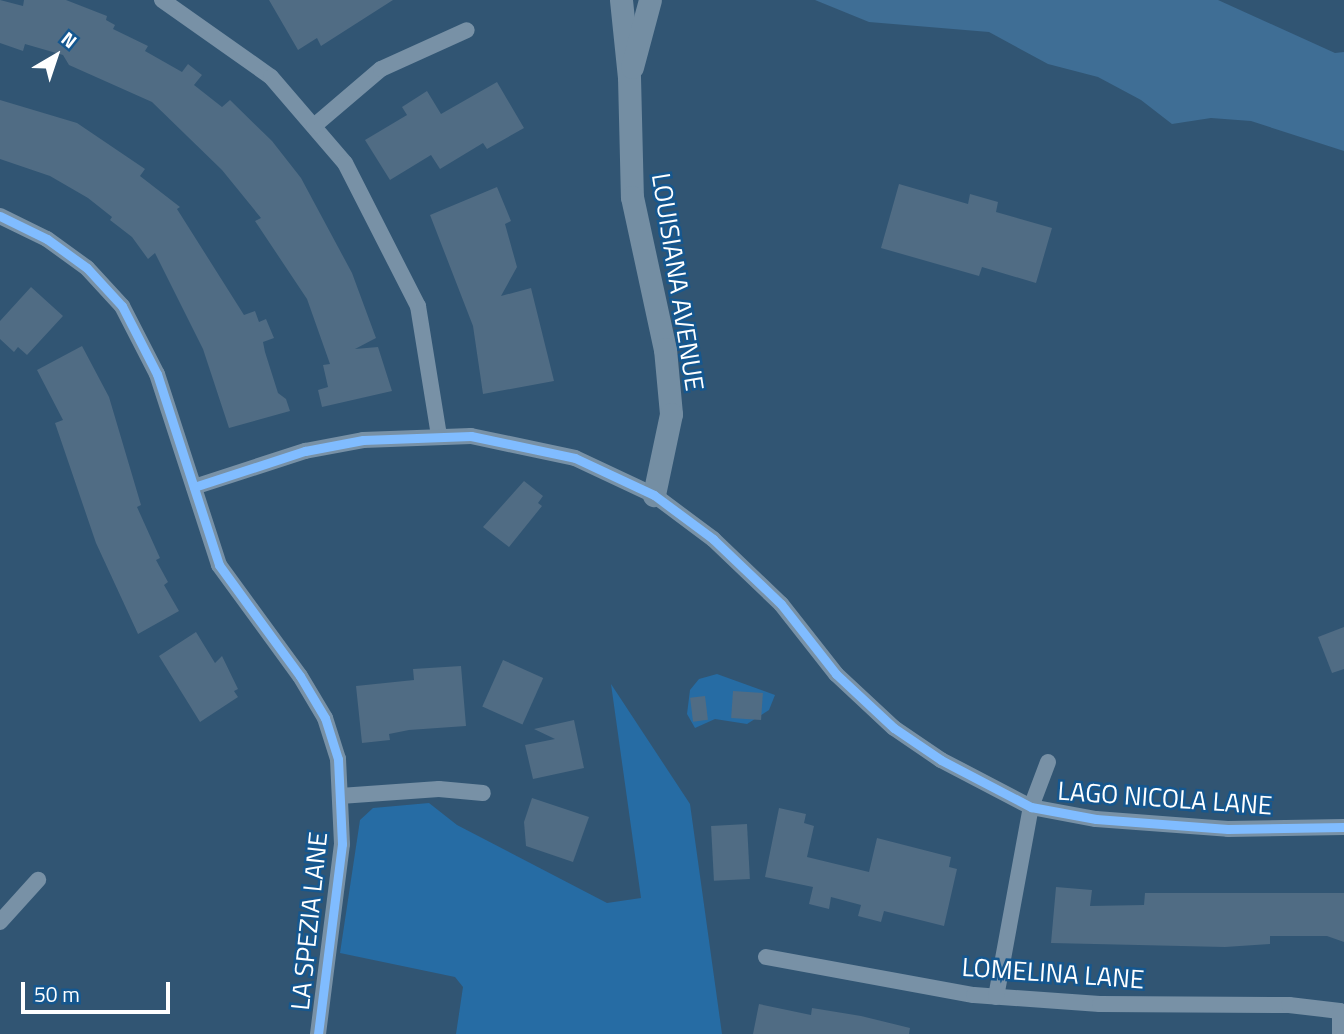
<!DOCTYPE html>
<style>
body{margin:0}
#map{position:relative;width:1344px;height:1034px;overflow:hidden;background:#315573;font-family:"Titillium Web",sans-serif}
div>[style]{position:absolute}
.green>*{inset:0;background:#266ca4}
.water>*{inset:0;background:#3f6e95}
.building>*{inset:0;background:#506c84;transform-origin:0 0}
.street>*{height:16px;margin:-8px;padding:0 8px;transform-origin:8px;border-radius:8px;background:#7891a6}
.secondary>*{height:23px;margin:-11.5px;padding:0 11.5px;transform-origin:11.5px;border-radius:11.5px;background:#748ea3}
.cycleway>*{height:9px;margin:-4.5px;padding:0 4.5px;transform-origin:4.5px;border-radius:4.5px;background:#80bcff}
span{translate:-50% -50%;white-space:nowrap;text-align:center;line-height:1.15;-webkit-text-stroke:5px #15578f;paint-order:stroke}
.street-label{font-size:26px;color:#fff}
.north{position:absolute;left:21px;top:21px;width:70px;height:70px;-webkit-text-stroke:5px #15578f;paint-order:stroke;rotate:39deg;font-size:19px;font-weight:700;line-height:28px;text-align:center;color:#fff}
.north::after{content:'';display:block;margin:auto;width:24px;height:32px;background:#fff;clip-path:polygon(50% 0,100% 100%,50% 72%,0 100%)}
.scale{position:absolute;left:21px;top:982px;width:149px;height:32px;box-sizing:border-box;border:4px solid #fff;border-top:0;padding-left:9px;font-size:21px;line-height:24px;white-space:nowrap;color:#fff;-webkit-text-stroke:5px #15578f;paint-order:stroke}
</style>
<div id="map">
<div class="green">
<i style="clip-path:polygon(717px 674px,775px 695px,769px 710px,747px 724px,715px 719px,695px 728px,687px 714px,690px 690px,699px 679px)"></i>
<i style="clip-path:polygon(611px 684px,690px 804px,722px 1034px,456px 1034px,463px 987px,455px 977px,340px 953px,360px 820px,373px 808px,429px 803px,457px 825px,607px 903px,641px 898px)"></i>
</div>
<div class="water">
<i style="clip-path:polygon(815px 0,1218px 0,1335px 53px,1344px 52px,1344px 151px,1251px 121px,1211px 118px,1172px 124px,1141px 100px,1098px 77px,1048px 64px,989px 32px,869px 22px)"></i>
</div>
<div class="building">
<i style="clip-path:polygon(0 0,23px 6px,24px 0,66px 0,107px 16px,106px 20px,115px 25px,113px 29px,148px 46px,145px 51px,182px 72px,188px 64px,202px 75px,194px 85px,222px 107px,230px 100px,272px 141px,301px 178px,352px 273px,376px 338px,355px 349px,378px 347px,392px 391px,322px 407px,318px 390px,328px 387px,323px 365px,330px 364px,307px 299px,255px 221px,261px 218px,222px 170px,152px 102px,69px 65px,63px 55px,25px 44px,23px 51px,0 43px)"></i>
<i style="clip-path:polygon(269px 0,393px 0,321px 46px,317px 38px,298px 50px)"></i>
<i style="clip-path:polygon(497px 82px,524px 128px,487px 149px,483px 143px,440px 169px,431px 155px,390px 180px,365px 140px,407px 115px,402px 107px,427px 91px,441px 114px)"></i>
<i style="clip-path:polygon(0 100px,77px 123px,145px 169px,140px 176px,180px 207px,177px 209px,244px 315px,255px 311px,259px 322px,266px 319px,274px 338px,263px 342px,265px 352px,278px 393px,286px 399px,290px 411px,229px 428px,203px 349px,155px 253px,148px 259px,132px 237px,110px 220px,112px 217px,88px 198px,50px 176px,0 159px)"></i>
<i style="clip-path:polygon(899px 184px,968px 204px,970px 194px,998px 202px,996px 212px,1052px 228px,1036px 283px,982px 267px,979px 276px,881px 248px)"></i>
<i style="clip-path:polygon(497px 187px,511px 221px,505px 224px,517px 267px,501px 296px,531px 288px,554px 381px,483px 394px,473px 326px,430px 215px)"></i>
<i style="clip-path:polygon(31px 287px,63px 316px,27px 355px,18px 347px,14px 352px,0 339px,0 321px)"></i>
<i style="clip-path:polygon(82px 346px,109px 397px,141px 505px,137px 507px,160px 558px,156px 560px,168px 582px,164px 585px,179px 611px,138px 634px,96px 543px,55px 423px,63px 420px,37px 370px)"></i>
<i style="clip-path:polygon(524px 481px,543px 496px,538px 503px,542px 506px,509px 547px,483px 527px)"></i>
<i style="clip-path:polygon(1344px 627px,1344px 669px,1332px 673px,1318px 637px)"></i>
<i style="clip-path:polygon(196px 632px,215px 663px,222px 656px,238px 689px,234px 691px,238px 697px,200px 722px,159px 656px)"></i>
<i style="left:503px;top:660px;width:44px;height:51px;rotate:24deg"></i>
<i style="clip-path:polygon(461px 666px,466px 726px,409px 730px,389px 734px,390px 740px,362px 743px,356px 686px,414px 680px,413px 669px)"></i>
<i style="left:733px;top:691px;width:30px;height:27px;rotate:4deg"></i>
<i style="left:705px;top:696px;width:24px;height:15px;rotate:83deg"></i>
<i style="clip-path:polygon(574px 720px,584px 768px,533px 779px,525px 745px,555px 739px,534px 729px)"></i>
<i style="clip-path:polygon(532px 798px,589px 817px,573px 862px,526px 846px,524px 822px)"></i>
<i style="clip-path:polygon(779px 808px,806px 814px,804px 823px,814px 826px,807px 857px,869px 872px,877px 838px,951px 857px,949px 867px,957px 869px,944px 926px,884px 911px,881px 922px,858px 916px,861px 905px,831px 897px,829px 909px,809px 904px,813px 887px,765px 877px)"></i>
<i style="left:747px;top:824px;width:55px;height:36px;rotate:87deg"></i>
<i style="clip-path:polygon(1056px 887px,1092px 890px,1090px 906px,1144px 905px,1145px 893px,1344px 893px,1344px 942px,1327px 936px,1270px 936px,1270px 944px,1225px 947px,1051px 943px)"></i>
<i style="clip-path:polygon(759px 1004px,811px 1015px,812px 1008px,861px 1016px,910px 1028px,909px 1034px,753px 1034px)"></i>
</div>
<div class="street">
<i style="left:162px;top:0;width:133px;rotate:35.2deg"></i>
<i style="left:271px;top:77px;width:113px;rotate:49.3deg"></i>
<i style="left:345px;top:163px;width:161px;rotate:63deg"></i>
<i style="left:418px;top:306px;width:132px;rotate:80.8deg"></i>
<i style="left:314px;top:126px;width:88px;rotate:-40.4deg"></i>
<i style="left:381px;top:69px;width:94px;rotate:-24.4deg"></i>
<i style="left:0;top:216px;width:52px;rotate:26.1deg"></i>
<i style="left:47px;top:239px;width:49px;rotate:35.9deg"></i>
<i style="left:87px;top:268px;width:52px;rotate:47.4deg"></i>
<i style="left:122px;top:306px;width:76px;rotate:62.8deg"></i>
<i style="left:157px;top:374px;width:201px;rotate:72deg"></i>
<i style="left:219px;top:565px;width:137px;rotate:53.9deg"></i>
<i style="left:300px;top:676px;width:49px;rotate:59.2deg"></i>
<i style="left:325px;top:718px;width:43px;rotate:72.4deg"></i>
<i style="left:338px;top:759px;width:85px;rotate:87.3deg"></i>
<i style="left:342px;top:844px;width:192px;rotate:97.2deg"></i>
<i style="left:194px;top:487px;width:117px;rotate:-18deg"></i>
<i style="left:305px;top:451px;width:59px;rotate:-10.7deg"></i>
<i style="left:363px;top:440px;width:108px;rotate:-2.1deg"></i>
<i style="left:471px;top:436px;width:106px;rotate:11.9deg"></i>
<i style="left:575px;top:458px;width:87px;rotate:25.1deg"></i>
<i style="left:654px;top:495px;width:74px;rotate:36.7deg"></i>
<i style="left:713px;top:539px;width:94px;rotate:43.7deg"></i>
<i style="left:781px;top:604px;width:89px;rotate:51.8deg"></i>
<i style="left:836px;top:674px;width:79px;rotate:43deg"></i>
<i style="left:894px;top:728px;width:57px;rotate:34.2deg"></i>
<i style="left:941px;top:760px;width:102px;rotate:27.6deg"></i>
<i style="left:1031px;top:807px;width:66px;rotate:10.5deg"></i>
<i style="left:1096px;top:819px;width:132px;rotate:4.3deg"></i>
<i style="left:1228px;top:829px;width:116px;rotate:-1deg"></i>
<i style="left:340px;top:796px;width:99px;rotate:-4deg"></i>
<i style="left:439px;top:789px;width:44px;rotate:5.2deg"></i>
<i style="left:0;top:922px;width:57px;rotate:-47.9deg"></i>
<i style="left:766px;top:957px;width:211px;rotate:10.4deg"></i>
<i style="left:974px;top:995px;width:126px;rotate:4.1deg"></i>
<i style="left:1100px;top:1004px;width:189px;rotate:0.3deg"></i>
<i style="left:1289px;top:1005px;width:51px;rotate:6.7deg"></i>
<i style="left:1340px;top:1011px;width:23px;rotate:90deg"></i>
<i style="left:996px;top:997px;width:193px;rotate:-79.6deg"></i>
<i style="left:1031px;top:807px;width:48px;rotate:-69.3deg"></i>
</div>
<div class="secondary">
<i style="left:621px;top:0;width:77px;rotate:84.1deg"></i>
<i style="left:629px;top:77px;width:120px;rotate:88.6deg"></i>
<i style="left:632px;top:197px;width:156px;rotate:77.8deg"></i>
<i style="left:665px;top:349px;width:65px;rotate:84.7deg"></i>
<i style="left:671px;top:414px;width:83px;rotate:101.9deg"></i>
<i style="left:632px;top:67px;width:69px;rotate:-75deg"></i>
</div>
<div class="cycleway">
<i style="left:0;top:216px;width:52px;rotate:26.1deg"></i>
<i style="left:47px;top:239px;width:49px;rotate:35.9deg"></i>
<i style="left:87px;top:268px;width:52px;rotate:47.4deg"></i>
<i style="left:122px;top:306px;width:76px;rotate:62.8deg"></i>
<i style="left:157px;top:374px;width:201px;rotate:72deg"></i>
<i style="left:219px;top:565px;width:137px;rotate:53.9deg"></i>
<i style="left:300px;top:676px;width:49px;rotate:59.2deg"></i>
<i style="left:325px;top:718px;width:43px;rotate:72.4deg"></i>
<i style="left:338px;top:759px;width:85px;rotate:87.3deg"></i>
<i style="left:342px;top:844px;width:192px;rotate:97.2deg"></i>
<i style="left:194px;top:487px;width:117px;rotate:-18deg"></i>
<i style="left:305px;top:451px;width:59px;rotate:-10.7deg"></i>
<i style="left:363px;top:440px;width:108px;rotate:-2.1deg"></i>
<i style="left:471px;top:436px;width:106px;rotate:11.9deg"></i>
<i style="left:575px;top:458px;width:87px;rotate:25.1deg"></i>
<i style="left:654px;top:495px;width:74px;rotate:36.7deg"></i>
<i style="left:713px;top:539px;width:94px;rotate:43.7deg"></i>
<i style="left:781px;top:604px;width:89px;rotate:51.8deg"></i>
<i style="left:836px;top:674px;width:79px;rotate:43deg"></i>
<i style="left:894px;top:728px;width:57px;rotate:34.2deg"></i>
<i style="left:941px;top:760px;width:102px;rotate:27.6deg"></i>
<i style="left:1031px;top:807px;width:66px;rotate:10.5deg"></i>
<i style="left:1096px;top:819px;width:132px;rotate:4.3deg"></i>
<i style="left:1228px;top:829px;width:116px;rotate:-1deg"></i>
</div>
<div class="street-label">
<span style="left:678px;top:282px;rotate:81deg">LOUISIANA AVENUE</span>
<span style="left:1165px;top:798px;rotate:4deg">LAGO NICOLA LANE</span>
<span style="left:309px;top:921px;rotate:-84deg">LA SPEZIA LANE</span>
<span style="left:1053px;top:973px;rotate:4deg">LOMELINA LANE</span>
</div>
<div class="north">N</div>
<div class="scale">50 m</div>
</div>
